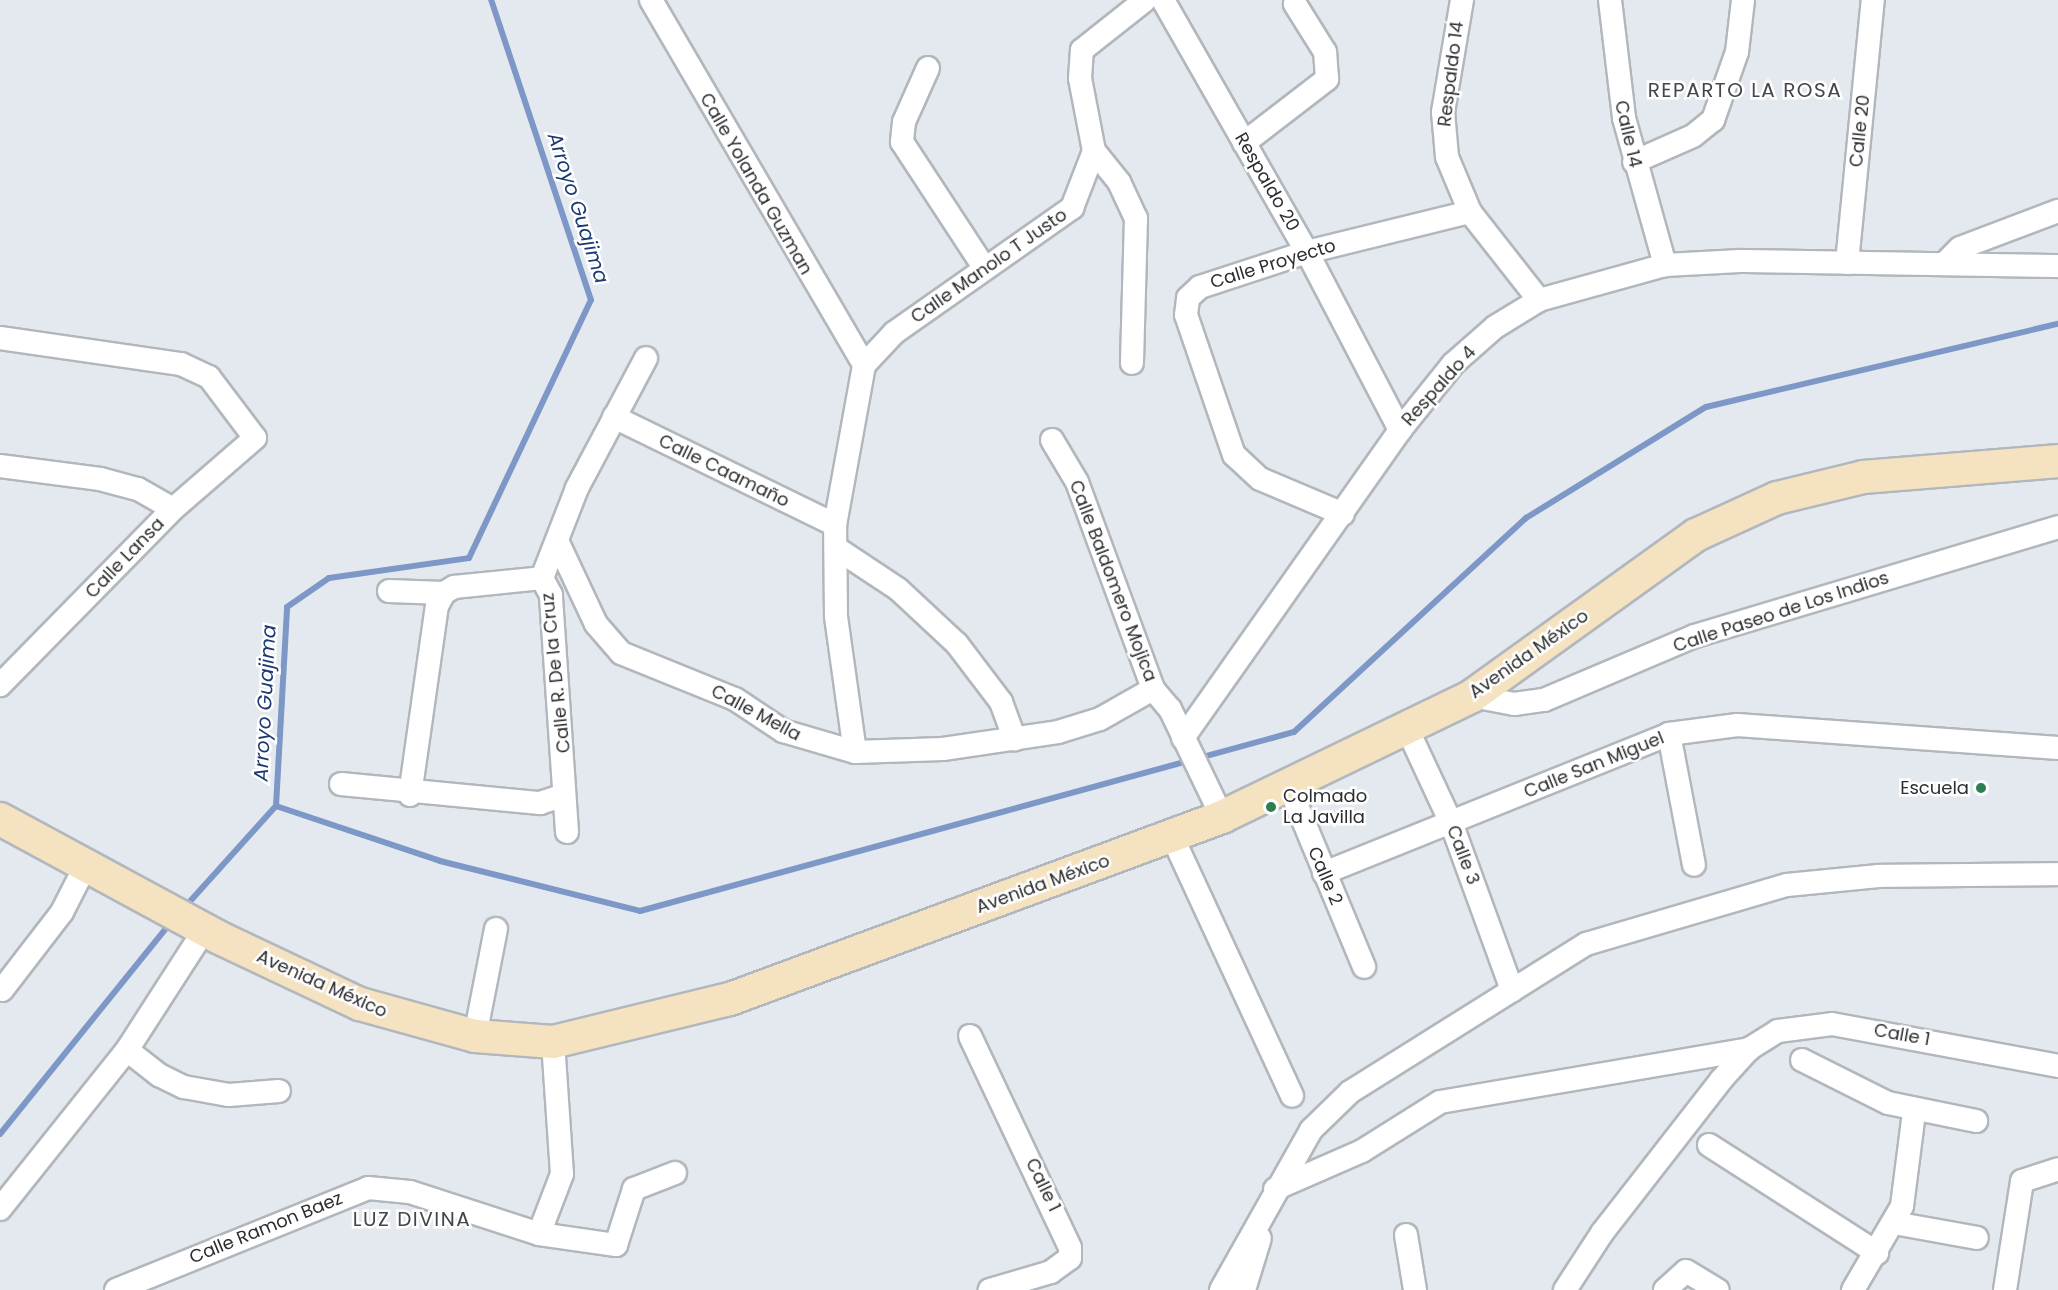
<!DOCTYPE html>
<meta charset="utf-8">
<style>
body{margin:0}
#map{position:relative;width:2058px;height:1290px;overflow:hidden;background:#e4e9ef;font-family:Poppins,sans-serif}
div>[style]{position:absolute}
.stream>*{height:6px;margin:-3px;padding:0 3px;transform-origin:3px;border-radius:3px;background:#7d97c7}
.roads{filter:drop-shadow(2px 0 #b2b7bd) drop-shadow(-2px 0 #b2b7bd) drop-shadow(0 2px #b2b7bd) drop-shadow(0 -2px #b2b7bd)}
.street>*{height:22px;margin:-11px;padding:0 11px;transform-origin:11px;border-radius:11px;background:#fff}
.secondary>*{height:32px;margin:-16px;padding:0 16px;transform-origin:16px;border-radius:16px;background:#f5e2c0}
.dots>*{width:16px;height:16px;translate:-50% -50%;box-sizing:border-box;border:3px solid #fff;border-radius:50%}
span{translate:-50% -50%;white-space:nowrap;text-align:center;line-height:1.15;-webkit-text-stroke:5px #fff;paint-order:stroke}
.street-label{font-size:18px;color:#2b2d30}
.poi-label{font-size:18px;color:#2b2d30}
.right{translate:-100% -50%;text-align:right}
.left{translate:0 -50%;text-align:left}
.neighbourhood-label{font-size:20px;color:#42474b;letter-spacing:1.5px}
.water-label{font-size:20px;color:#1b3973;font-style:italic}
</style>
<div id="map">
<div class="stream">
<i style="left:276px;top:806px;width:173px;rotate:18.5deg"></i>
<i style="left:440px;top:861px;width:206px;rotate:14deg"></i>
<i style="left:640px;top:911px;width:678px;rotate:-15.31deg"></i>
<i style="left:1294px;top:732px;width:316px;rotate:-42.7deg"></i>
<i style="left:1526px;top:518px;width:211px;rotate:-31.7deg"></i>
<i style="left:1706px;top:407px;width:362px;rotate:-13.3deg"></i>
<i style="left:184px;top:908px;width:137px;rotate:-48deg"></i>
<i style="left:276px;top:806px;width:199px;rotate:-86.8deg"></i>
<i style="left:287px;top:607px;width:51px;rotate:-34.6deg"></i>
<i style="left:329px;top:578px;width:141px;rotate:-8.1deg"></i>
<i style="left:469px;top:558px;width:285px;rotate:-64.7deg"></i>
<i style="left:591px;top:300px;width:316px;rotate:-108.4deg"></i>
<i style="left:0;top:1134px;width:272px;rotate:-51.1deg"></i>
</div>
<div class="roads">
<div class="street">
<i style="left:651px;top:0;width:423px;rotate:59.7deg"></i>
<i style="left:1163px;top:0;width:290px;rotate:60.3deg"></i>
<i style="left:1307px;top:252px;width:201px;rotate:62.4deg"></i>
<i style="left:1462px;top:0;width:114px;rotate:99.6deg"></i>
<i style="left:1443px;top:112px;width:45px;rotate:84.9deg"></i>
<i style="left:1447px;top:157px;width:60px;rotate:67.3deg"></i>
<i style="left:1470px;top:212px;width:112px;rotate:51.9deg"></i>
<i style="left:1610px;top:0;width:119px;rotate:83.2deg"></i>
<i style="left:1624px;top:118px;width:153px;rotate:74.4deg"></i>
<i style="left:928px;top:68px;width:59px;rotate:114deg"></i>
<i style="left:904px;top:122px;width:20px;rotate:96deg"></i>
<i style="left:902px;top:142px;width:148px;rotate:56.8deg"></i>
<i style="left:1244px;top:143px;width:105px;rotate:-37.6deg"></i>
<i style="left:1327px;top:79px;width:27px;rotate:-94deg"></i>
<i style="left:1325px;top:52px;width:57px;rotate:-122deg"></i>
<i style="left:1094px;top:151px;width:40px;rotate:51deg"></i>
<i style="left:1119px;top:182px;width:40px;rotate:65deg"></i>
<i style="left:1136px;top:218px;width:145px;rotate:91.6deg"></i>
<i style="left:1634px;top:162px;width:64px;rotate:-23.8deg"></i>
<i style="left:1693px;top:136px;width:26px;rotate:-39deg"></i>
<i style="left:1713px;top:120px;width:72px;rotate:-70.6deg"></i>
<i style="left:1737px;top:52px;width:52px;rotate:-83.4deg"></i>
<i style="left:1847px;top:263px;width:264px;rotate:-84.4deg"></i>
<i style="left:1945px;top:263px;width:21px;rotate:-45deg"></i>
<i style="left:1960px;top:248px;width:105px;rotate:-20.7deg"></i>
<i style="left:0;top:338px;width:183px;rotate:8.2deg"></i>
<i style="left:181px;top:364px;width:31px;rotate:25deg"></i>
<i style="left:209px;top:377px;width:76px;rotate:53deg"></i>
<i style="left:255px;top:438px;width:108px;rotate:139.1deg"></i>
<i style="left:173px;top:509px;width:247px;rotate:134.5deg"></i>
<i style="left:614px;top:417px;width:246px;rotate:26deg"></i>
<i style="left:1052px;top:440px;width:49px;rotate:59.2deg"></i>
<i style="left:1077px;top:482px;width:221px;rotate:69.8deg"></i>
<i style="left:1153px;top:689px;width:26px;rotate:50deg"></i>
<i style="left:1170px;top:709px;width:120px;rotate:64.3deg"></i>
<i style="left:0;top:466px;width:101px;rotate:7.4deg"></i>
<i style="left:100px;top:479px;width:39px;rotate:15deg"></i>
<i style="left:138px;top:489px;width:40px;rotate:29.7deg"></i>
<i style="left:1343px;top:514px;width:90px;rotate:-157.1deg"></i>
<i style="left:1260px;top:479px;width:35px;rotate:-137deg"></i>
<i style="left:1234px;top:455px;width:148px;rotate:-108.9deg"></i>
<i style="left:1186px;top:315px;width:17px;rotate:-83deg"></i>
<i style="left:1188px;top:298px;width:16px;rotate:-43deg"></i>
<i style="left:1200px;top:287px;width:113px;rotate:-18.1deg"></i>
<i style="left:1307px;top:252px;width:168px;rotate:-13.8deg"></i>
<i style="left:559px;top:545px;width:87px;rotate:64.9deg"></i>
<i style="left:596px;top:624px;width:38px;rotate:49deg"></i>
<i style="left:621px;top:653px;width:123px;rotate:22deg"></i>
<i style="left:735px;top:699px;width:58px;rotate:33.7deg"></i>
<i style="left:783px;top:731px;width:75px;rotate:16.3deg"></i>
<i style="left:855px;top:752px;width:88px;rotate:-2deg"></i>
<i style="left:943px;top:749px;width:116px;rotate:-8.4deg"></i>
<i style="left:1058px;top:732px;width:44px;rotate:-17.2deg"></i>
<i style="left:1100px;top:719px;width:61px;rotate:-29.5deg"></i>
<i style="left:836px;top:548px;width:74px;rotate:33.5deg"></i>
<i style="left:898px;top:589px;width:81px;rotate:43deg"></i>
<i style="left:957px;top:644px;width:73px;rotate:52.8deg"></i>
<i style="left:1001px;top:702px;width:40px;rotate:69.8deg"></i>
<i style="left:389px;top:591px;width:55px;rotate:2.1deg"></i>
<i style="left:444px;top:593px;width:12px;rotate:-31deg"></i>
<i style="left:454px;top:587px;width:88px;rotate:-5.8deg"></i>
<i style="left:1472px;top:696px;width:43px;rotate:10.8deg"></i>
<i style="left:1514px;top:704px;width:30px;rotate:-8deg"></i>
<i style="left:1544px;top:700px;width:164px;rotate:-23deg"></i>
<i style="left:1695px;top:636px;width:379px;rotate:-16.7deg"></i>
<i style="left:1405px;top:724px;width:111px;rotate:65deg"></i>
<i style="left:1452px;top:825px;width:176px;rotate:70deg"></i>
<i style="left:1669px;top:734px;width:133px;rotate:79.2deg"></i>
<i style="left:1183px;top:738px;width:377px;rotate:-54.8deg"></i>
<i style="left:1400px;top:430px;width:85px;rotate:-51.2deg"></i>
<i style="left:1453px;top:364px;width:56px;rotate:-41.4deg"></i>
<i style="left:1495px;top:327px;width:52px;rotate:-31.5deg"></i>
<i style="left:1539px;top:300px;width:131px;rotate:-15.5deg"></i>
<i style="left:1665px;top:265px;width:75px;rotate:-3.1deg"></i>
<i style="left:1740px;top:261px;width:318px;rotate:0.9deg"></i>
<i style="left:855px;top:752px;width:137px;rotate:-98deg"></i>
<i style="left:836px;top:616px;width:91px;rotate:-90.6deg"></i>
<i style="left:835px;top:525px;width:163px;rotate:-79.7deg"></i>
<i style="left:864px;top:365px;width:44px;rotate:-46.8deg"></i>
<i style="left:894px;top:333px;width:218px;rotate:-35.1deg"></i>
<i style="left:1072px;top:208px;width:61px;rotate:-68.9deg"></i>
<i style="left:1094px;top:151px;width:74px;rotate:-100.9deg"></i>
<i style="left:1080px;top:78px;width:28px;rotate:-86deg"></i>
<i style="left:1082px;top:50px;width:80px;rotate:-38.4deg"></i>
<i style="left:341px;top:784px;width:200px;rotate:5.5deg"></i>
<i style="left:540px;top:803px;width:25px;rotate:-18deg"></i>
<i style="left:1288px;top:784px;width:198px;rotate:67.4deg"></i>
<i style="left:410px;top:795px;width:191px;rotate:-81.9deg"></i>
<i style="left:437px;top:606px;width:15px;rotate:-62deg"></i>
<i style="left:567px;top:832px;width:238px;rotate:-93.9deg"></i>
<i style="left:551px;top:595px;width:19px;rotate:-118deg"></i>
<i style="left:542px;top:578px;width:97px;rotate:-68.7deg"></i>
<i style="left:577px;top:488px;width:147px;rotate:-62deg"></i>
<i style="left:1172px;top:836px;width:286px;rotate:65.2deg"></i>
<i style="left:1324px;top:873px;width:372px;rotate:-21.9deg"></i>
<i style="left:1669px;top:734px;width:69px;rotate:-7.5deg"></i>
<i style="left:1737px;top:725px;width:322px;rotate:4.1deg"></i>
<i style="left:2px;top:990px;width:98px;rotate:-52.4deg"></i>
<i style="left:62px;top:912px;width:55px;rotate:-63deg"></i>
<i style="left:475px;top:1036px;width:109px;rotate:-78.9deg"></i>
<i style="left:970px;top:1036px;width:234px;rotate:64.7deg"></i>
<i style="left:1070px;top:1248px;width:10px;rotate:90deg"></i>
<i style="left:1070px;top:1258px;width:24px;rotate:144deg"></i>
<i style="left:1051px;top:1272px;width:64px;rotate:163.6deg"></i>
<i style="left:127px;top:1050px;width:41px;rotate:38deg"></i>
<i style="left:159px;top:1075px;width:28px;rotate:26deg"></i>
<i style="left:184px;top:1087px;width:46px;rotate:10.1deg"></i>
<i style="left:229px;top:1095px;width:50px;rotate:-4.6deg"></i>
<i style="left:1802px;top:1060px;width:96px;rotate:26.6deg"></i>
<i style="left:1888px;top:1103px;width:90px;rotate:11.6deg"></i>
<i style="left:1709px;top:1145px;width:200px;rotate:32.7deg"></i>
<i style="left:1275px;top:1189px;width:95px;rotate:-23.6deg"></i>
<i style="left:1362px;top:1151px;width:92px;rotate:-32.1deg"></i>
<i style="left:1440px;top:1102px;width:314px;rotate:-9.7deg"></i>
<i style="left:0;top:1209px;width:203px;rotate:-51.4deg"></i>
<i style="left:127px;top:1050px;width:144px;rotate:-57.2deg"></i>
<i style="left:1894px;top:1223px;width:84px;rotate:10.2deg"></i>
<i style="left:539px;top:1234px;width:64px;rotate:-69deg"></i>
<i style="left:562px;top:1174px;width:132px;rotate:-93.9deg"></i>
<i style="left:1406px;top:1235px;width:56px;rotate:80.7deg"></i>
<i style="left:116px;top:1290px;width:272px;rotate:-22deg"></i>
<i style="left:368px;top:1188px;width:42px;rotate:5.4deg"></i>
<i style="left:410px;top:1192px;width:136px;rotate:18deg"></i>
<i style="left:539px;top:1234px;width:78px;rotate:8.1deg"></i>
<i style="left:616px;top:1245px;width:59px;rotate:-72.2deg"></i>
<i style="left:634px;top:1189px;width:44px;rotate:-21.3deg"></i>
<i style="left:1221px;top:1290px;width:184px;rotate:-60.6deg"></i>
<i style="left:1311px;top:1130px;width:54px;rotate:-44.3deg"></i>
<i style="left:1350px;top:1092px;width:279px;rotate:-32.1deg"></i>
<i style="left:1586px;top:944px;width:209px;rotate:-16.4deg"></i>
<i style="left:1787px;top:885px;width:92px;rotate:-5.6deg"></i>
<i style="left:1879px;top:876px;width:179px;rotate:-0.6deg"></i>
<i style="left:1244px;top:1290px;width:54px;rotate:-72.9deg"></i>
<i style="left:1565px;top:1290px;width:68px;rotate:-57deg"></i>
<i style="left:1602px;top:1233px;width:194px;rotate:-52.1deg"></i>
<i style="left:1721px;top:1080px;width:42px;rotate:-47.9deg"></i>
<i style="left:1749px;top:1049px;width:34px;rotate:-32deg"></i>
<i style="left:1778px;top:1031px;width:54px;rotate:-7.4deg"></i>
<i style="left:1832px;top:1024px;width:230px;rotate:10.5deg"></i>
<i style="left:1665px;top:1290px;width:28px;rotate:-42deg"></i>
<i style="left:1686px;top:1271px;width:37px;rotate:31deg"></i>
<i style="left:1853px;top:1290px;width:97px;rotate:-59.7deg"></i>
<i style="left:1902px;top:1206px;width:95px;rotate:-82.7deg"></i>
<i style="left:2005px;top:1290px;width:110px;rotate:-81.1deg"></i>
<i style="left:2022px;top:1181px;width:38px;rotate:-18deg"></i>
</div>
<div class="secondary">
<i style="left:0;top:819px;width:248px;rotate:28.4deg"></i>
<i style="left:218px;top:937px;width:157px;rotate:25.3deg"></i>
<i style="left:360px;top:1004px;width:119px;rotate:15.5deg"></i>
<i style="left:475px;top:1036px;width:78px;rotate:4.4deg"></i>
<i style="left:553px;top:1042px;width:182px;rotate:-13.7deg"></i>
<i style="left:730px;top:999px;width:525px;rotate:-20.3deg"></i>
<i style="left:1222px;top:817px;width:278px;rotate:-25.8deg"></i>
<i style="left:1472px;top:696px;width:276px;rotate:-35.7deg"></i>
<i style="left:1696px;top:535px;width:89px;rotate:-24.6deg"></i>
<i style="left:1777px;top:498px;width:89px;rotate:-13.6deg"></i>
<i style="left:1864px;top:477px;width:195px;rotate:-4.7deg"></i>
</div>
</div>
<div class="dots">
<i style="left:1981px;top:788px;background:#2d7f50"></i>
<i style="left:1271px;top:807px;background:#2d7f50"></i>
</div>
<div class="street-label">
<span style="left:1451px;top:74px;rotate:-83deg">Respaldo 14</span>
<span style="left:1860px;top:131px;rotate:-84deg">Calle 20</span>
<span style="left:1628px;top:134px;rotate:77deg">Calle 14</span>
<span style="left:1267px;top:182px;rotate:60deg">Respaldo 20</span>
<span style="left:756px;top:184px;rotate:60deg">Calle Yolanda Guzman</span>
<span style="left:1273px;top:264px;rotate:-17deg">Calle Proyecto</span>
<span style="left:989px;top:266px;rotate:-35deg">Calle Manolo T Justo</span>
<span style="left:1439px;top:386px;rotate:-48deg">Respaldo 4</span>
<span style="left:724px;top:471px;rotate:26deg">Calle Caamaño</span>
<span style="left:125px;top:558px;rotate:-46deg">Calle Lansa</span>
<span style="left:1113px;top:581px;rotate:69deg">Calle Baldomero Mojica</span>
<span style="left:1781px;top:612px;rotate:-18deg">Calle Paseo de Los Indios</span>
<span style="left:1529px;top:654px;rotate:-35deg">Avenida México</span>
<span style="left:556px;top:673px;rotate:-96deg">Calle R. De la Cruz</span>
<span style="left:756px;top:713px;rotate:28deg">Calle Mella</span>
<span style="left:1594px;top:765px;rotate:-22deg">Calle San Miguel</span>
<span style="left:1463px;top:855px;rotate:69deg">Calle 3</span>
<span style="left:1325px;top:876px;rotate:67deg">Calle 2</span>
<span style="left:1043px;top:884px;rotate:-20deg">Avenida México</span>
<span style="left:322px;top:984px;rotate:24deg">Avenida México</span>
<span style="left:1902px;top:1035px;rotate:10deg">Calle 1</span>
<span style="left:1043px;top:1185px;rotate:64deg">Calle 1</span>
<span style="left:266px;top:1228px;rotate:-22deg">Calle Ramon Baez</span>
</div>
<div class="poi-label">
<span class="right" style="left:1969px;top:788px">Escuela</span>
<span class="left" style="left:1283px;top:807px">Colmado<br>La Javilla</span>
</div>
<div class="neighbourhood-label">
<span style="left:1745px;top:90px">REPARTO LA ROSA</span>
<span style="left:412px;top:1219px">LUZ DIVINA</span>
</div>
<div class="water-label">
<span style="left:578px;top:208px;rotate:72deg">Arroyo Guajima</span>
<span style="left:265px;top:703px;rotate:-87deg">Arroyo Guajima</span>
</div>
</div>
